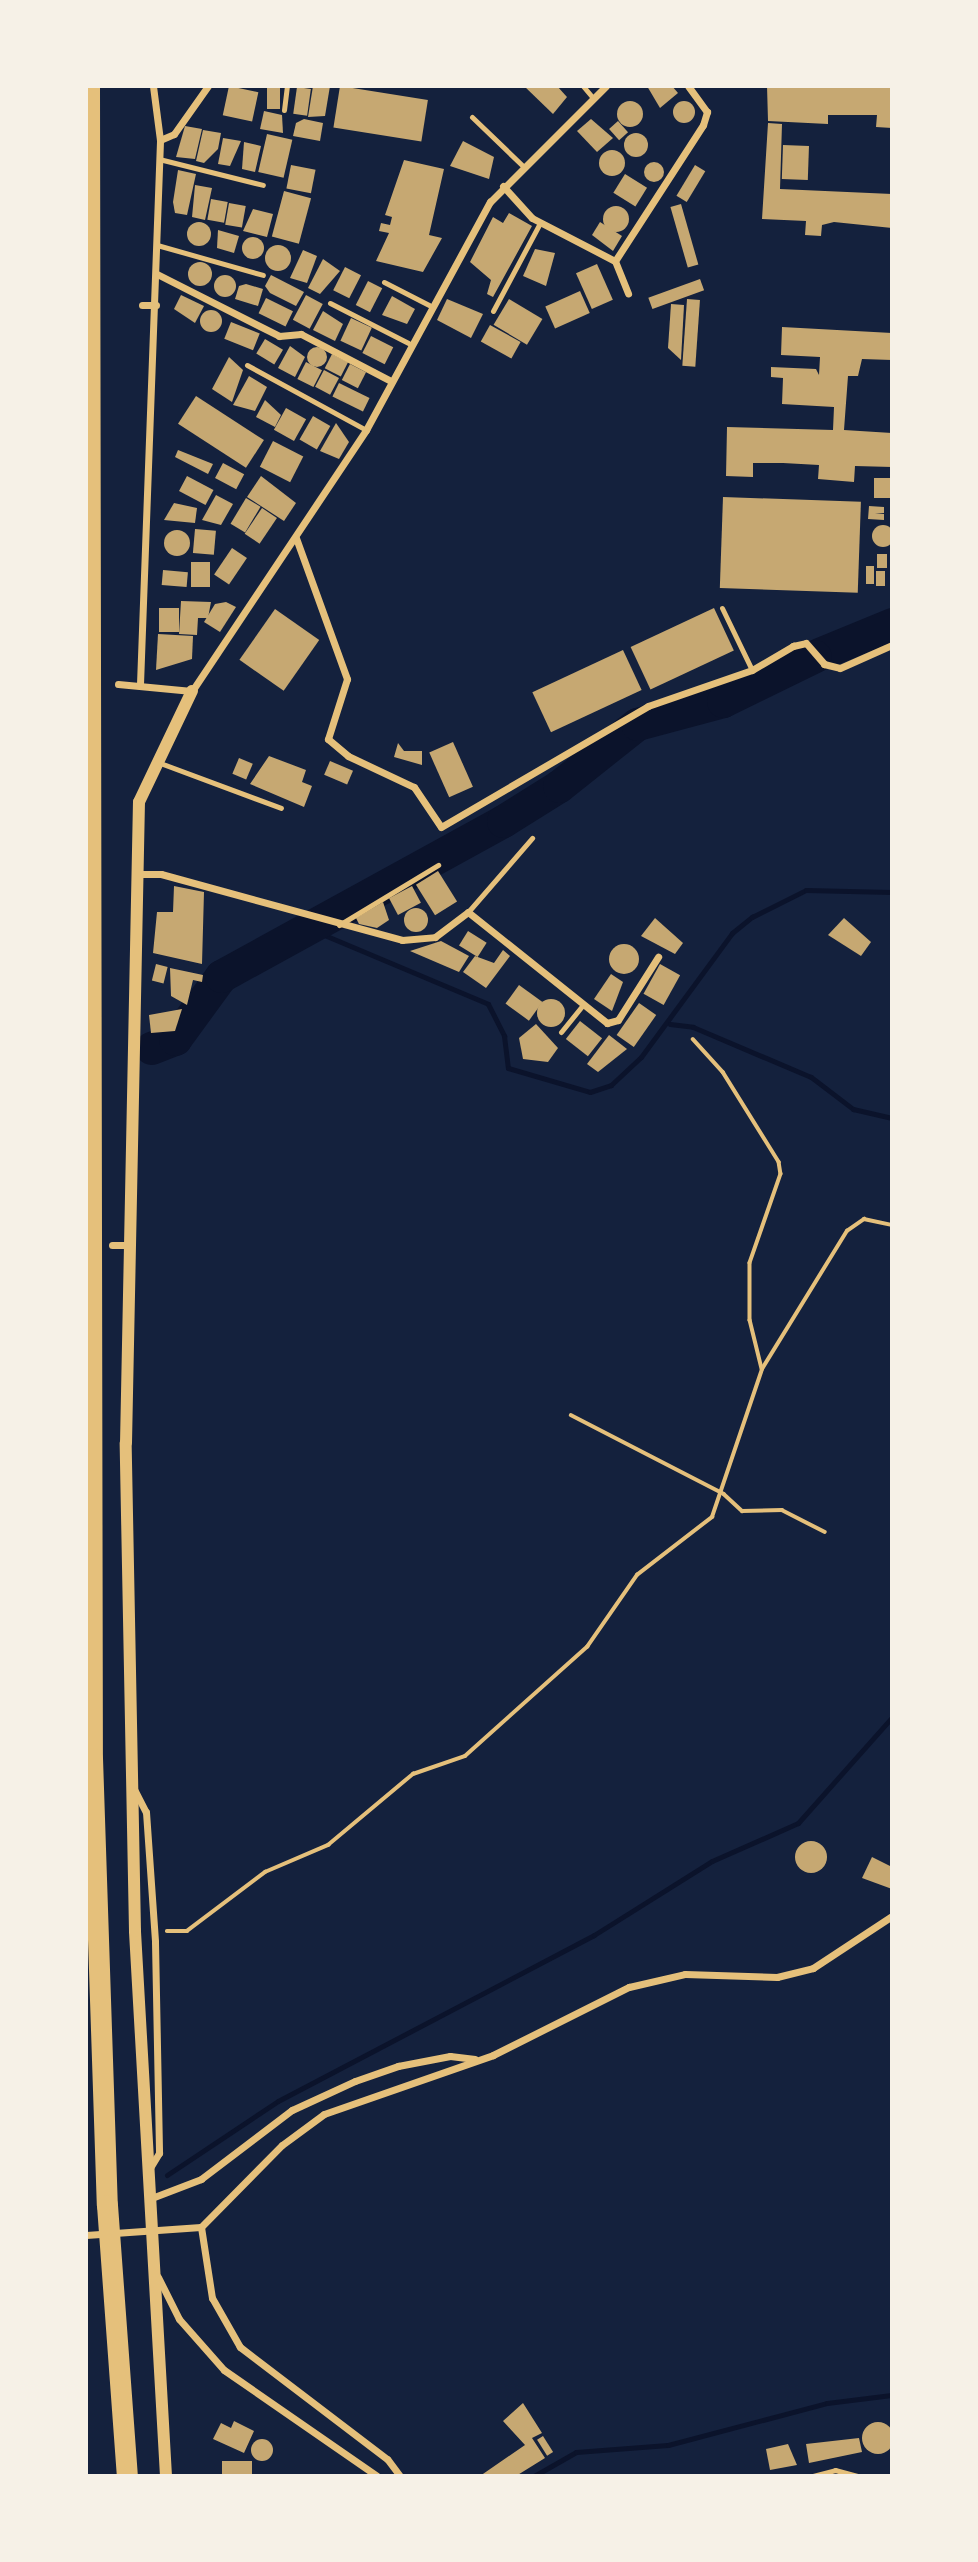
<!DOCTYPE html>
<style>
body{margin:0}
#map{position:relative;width:978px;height:2562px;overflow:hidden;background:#14213d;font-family:"Roboto Serif",serif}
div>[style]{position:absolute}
.stream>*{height:5px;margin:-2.5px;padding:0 2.5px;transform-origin:2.5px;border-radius:2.5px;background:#0b132b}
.river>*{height:33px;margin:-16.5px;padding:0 16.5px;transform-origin:16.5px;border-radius:16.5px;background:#0b132b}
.building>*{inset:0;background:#c6a872;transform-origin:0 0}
.round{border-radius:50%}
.path>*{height:3.5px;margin:-1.75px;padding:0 1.75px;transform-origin:1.75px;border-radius:1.75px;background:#e5c07b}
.service>*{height:5px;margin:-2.5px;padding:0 2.5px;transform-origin:2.5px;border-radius:2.5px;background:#e5c07b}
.minor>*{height:7px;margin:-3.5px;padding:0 3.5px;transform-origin:3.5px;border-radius:3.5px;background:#e5c07b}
.tertiary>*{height:12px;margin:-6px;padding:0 6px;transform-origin:6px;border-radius:6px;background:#e5c07b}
.motorway>*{height:21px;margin:-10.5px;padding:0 10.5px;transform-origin:10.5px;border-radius:10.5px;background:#e5c07b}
span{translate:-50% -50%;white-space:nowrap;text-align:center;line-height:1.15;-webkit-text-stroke:5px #f6f1e7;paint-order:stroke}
.frame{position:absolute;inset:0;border:88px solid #f6f1e7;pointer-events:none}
</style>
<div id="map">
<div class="stream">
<i style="left:310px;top:929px;width:193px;rotate:22.8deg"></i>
<i style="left:488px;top:1004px;width:36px;rotate:63deg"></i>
<i style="left:504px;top:1036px;width:32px;rotate:83deg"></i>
<i style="left:508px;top:1068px;width:85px;rotate:16.3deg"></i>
<i style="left:590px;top:1092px;width:22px;rotate:-18deg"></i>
<i style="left:611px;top:1085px;width:41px;rotate:-43deg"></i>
<i style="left:641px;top:1057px;width:154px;rotate:-53.7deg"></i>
<i style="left:732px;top:933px;width:26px;rotate:-39deg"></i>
<i style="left:752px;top:917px;width:60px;rotate:-26.6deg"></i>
<i style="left:806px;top:890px;width:86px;rotate:1.3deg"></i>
<i style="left:670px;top:1024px;width:23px;rotate:7deg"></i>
<i style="left:693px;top:1027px;width:128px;rotate:23deg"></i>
<i style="left:811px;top:1077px;width:53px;rotate:37.3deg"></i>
<i style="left:853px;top:1109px;width:40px;rotate:13deg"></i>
<i style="left:167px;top:2175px;width:133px;rotate:-33.7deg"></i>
<i style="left:278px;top:2101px;width:357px;rotate:-27.7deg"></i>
<i style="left:594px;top:1935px;width:139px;rotate:-32.1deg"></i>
<i style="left:712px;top:1861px;width:94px;rotate:-23.8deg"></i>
<i style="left:798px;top:1823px;width:142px;rotate:-48.4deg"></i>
<i style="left:534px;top:2476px;width:48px;rotate:-29.7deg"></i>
<i style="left:576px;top:2452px;width:92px;rotate:-4.4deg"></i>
<i style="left:668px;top:2445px;width:164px;rotate:-14.8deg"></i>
<i style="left:827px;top:2403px;width:65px;rotate:-7deg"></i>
</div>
<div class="river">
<i style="left:819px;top:654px;width:79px;rotate:-22.3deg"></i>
<i style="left:151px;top:1048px;width:26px;rotate:-21deg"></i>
<i style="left:175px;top:1039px;width:78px;rotate:-53.9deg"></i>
<i style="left:221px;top:976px;width:322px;rotate:-28.8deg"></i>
<i style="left:503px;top:821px;width:66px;rotate:-32deg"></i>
<i style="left:559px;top:786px;width:100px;rotate:-38.5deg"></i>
<i style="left:637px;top:724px;width:89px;rotate:-15deg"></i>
<i style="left:723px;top:701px;width:102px;rotate:-26.1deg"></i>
</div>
<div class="building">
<i style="left:229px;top:86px;width:30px;height:30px;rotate:12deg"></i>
<i style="left:267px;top:86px;width:13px;height:23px"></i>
<i style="clip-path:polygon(313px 86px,330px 86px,325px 116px,308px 117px)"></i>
<i style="left:340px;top:86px;width:89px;height:42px;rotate:9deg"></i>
<i style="clip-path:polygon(524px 86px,557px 86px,567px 97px,553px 114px)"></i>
<i style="clip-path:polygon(647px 86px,672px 86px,678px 93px,660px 108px)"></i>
<i style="clip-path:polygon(767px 86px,892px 86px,892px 128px,876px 127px,877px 115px,828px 115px,828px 124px,768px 121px)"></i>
<i style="left:297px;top:87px;width:14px;height:27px;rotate:8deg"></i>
<i class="round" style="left:673px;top:101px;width:22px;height:22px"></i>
<i class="round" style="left:617px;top:101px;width:26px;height:26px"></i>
<i style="clip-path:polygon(264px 111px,282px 115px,283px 133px,260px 129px)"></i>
<i style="clip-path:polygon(304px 119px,323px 123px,320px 141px,293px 136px,296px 123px)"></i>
<i style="clip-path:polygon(591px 119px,613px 138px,597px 152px,577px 131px)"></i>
<i style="left:618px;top:121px;width:15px;height:12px;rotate:48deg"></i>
<i style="clip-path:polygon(768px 123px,782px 124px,780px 189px,892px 194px,892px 228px,834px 222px,822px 225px,821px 236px,805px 235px,806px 221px,762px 219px)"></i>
<i style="clip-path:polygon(185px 126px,202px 129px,195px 159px,176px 157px)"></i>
<i style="clip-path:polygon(203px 130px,221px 133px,218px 149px,204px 163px,196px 161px)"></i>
<i class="round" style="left:624px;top:133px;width:24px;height:24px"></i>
<i style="left:267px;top:134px;width:26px;height:39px;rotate:13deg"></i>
<i style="clip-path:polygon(223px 138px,241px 141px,230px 166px,218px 164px)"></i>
<i style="clip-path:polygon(463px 141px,494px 157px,489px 179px,450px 166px)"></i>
<i style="clip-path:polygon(244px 142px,261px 146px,255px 172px,242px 169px)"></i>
<i style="left:783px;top:145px;width:26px;height:34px;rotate:2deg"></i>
<i class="round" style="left:599px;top:150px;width:26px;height:26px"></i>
<i style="clip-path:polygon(404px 160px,444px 169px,429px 235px,442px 238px,423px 272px,376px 261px,389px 233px,379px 231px,381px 223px,390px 225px,392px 217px,385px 215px)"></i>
<i class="round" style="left:644px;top:162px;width:20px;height:20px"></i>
<i style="left:291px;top:165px;width:25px;height:24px;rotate:11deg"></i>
<i style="left:695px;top:165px;width:12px;height:36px;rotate:31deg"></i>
<i style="clip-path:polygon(178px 170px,196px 174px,187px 215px,175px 213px,173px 202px)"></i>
<i style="left:625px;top:174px;width:26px;height:22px;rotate:32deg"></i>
<i style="clip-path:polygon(195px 185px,212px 188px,205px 220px,192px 217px)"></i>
<i style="left:284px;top:191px;width:28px;height:47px;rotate:15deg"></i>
<i style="left:211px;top:199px;width:17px;height:21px;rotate:10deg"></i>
<i style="left:229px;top:203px;width:17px;height:22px;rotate:10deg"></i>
<i style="left:681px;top:204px;width:63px;height:11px;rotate:74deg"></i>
<i class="round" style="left:603px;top:206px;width:26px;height:26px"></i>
<i style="clip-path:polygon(253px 209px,273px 214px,267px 237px,243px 231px)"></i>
<i style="clip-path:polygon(509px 213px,532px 226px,493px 297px,487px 294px,491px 280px,470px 262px,493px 217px,503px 223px)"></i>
<i style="clip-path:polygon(600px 222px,622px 236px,613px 251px,592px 235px)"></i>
<i class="round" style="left:187px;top:222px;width:24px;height:24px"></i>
<i style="clip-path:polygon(218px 230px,239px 236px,234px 253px,217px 248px)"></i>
<i class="round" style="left:242px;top:237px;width:22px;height:22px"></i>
<i class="round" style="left:265px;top:245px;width:26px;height:26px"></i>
<i style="clip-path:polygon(535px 249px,555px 253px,546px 286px,523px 276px)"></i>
<i style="clip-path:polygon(303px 250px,317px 256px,307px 283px,290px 278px)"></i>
<i style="clip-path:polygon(323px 259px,340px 271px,320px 294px,308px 288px)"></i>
<i class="round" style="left:188px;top:262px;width:24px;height:24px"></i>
<i style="left:597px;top:264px;width:39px;height:23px;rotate:66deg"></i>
<i style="left:345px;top:267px;width:18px;height:26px;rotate:27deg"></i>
<i style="clip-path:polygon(271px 275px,304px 292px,296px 306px,270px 293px,265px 286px)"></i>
<i class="round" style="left:214px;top:275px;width:22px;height:22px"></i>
<i style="left:700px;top:279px;width:12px;height:55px;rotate:70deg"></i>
<i style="left:368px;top:281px;width:16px;height:27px;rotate:27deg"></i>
<i style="clip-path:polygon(246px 284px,263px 289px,258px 306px,235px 299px,239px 286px)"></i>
<i style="left:580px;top:291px;width:24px;height:38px;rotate:66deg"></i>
<i style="clip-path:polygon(181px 295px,204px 306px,195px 323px,174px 309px)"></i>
<i style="left:306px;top:295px;width:19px;height:28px;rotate:28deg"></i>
<i style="clip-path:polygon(392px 296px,415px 309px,407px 324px,382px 315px)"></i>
<i style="left:266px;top:298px;width:30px;height:17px;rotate:26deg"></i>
<i style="clip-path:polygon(447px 299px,483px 314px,471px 338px,437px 320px)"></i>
<i style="left:509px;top:299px;width:39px;height:30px;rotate:31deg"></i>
<i style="left:687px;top:299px;width:13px;height:67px;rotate:4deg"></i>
<i style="clip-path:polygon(671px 304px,684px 305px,681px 360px,668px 348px)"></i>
<i class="round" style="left:200px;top:310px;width:22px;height:22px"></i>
<i style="clip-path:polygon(323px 311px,343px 324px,335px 341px,313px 330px)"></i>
<i style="left:351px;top:318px;width:23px;height:25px;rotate:25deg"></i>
<i style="left:231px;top:322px;width:31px;height:18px;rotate:22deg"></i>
<i style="left:490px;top:325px;width:35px;height:19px;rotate:29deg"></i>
<i style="clip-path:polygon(782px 327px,892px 333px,892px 360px,862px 359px,858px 376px,848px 376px,844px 430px,892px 433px,892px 467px,855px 466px,854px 482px,818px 479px,819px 465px,783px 463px,753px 463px,753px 477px,726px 476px,727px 427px,833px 430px,834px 407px,782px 404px,783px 378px,771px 377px,771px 367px,816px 369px,819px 375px,820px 357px,781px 355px)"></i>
<i style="left:371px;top:336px;width:25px;height:19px;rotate:27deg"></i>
<i style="left:265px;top:339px;width:21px;height:17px;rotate:31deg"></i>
<i style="clip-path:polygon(290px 346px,305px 357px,295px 377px,278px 368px)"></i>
<i class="round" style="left:307px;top:347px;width:20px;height:20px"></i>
<i style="left:332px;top:354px;width:18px;height:16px;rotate:27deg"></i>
<i style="clip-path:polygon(229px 357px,243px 370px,232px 402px,212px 389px)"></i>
<i style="left:306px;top:362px;width:18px;height:19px;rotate:27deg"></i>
<i style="left:350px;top:364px;width:18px;height:18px;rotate:27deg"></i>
<i style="left:324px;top:370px;width:17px;height:19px;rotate:28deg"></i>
<i style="clip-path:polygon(249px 376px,267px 387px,255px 411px,233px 405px)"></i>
<i style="left:339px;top:383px;width:34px;height:15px;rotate:26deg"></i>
<i style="left:196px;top:396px;width:81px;height:33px;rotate:33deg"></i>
<i style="clip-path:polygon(265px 400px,281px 415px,275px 427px,256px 417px)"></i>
<i style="left:286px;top:408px;width:23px;height:25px;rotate:29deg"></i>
<i style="left:313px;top:416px;width:20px;height:27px;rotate:30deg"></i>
<i style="clip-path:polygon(336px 423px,349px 442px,339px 459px,320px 451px)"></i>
<i style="left:273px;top:441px;width:34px;height:29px;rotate:27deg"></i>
<i style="clip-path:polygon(178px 450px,213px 464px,208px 474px,175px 457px)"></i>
<i style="left:223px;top:463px;width:24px;height:17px;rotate:28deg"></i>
<i style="left:187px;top:476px;width:30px;height:17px;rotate:28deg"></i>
<i style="clip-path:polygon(261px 476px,296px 503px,284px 521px,247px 497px)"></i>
<i style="left:874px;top:478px;width:18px;height:20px"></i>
<i style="clip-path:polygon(216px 495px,233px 504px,221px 525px,202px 520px)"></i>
<i style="left:723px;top:497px;width:138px;height:91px;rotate:2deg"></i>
<i style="left:246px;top:498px;width:17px;height:30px;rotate:31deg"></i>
<i style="clip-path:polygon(174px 503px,197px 508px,195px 523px,164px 520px)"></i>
<i style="clip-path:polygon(869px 506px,884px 507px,884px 513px,875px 514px,884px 514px,884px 520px,868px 519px)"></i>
<i style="left:262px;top:508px;width:18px;height:31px;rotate:34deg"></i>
<i class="round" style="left:872px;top:525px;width:22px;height:22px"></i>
<i style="left:195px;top:529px;width:21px;height:24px;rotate:5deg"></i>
<i class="round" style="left:164px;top:530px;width:26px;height:26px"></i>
<i style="left:232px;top:548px;width:18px;height:32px;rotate:34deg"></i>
<i style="left:877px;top:554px;width:10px;height:14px"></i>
<i style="left:191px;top:562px;width:19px;height:25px"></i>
<i style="left:866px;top:566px;width:8px;height:18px"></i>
<i style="left:163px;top:570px;width:25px;height:15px;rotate:5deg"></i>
<i style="left:876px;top:571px;width:9px;height:15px"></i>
<i style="clip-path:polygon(181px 601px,211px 602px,208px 618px,198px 618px,197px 635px,179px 634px)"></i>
<i style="clip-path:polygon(226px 602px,236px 607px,220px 632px,204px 622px,215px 604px)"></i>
<i style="left:159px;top:608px;width:20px;height:24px"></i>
<i style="left:714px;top:608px;width:47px;height:92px;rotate:65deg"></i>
<i style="left:275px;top:609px;width:54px;height:62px;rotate:35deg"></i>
<i style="clip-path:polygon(158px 634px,193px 636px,192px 659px,156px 670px)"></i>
<i style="left:623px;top:650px;width:44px;height:100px;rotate:65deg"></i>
<i style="left:453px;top:742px;width:49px;height:26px;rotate:66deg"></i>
<i style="clip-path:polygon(398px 743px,404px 751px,422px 751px,422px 765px,394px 757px)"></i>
<i style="clip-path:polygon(269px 756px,306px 770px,302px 782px,312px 786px,304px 807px,250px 784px)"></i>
<i style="left:239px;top:758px;width:15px;height:17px;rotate:23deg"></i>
<i style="left:330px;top:761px;width:25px;height:15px;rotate:23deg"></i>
<i style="left:438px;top:871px;width:36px;height:26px;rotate:58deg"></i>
<i style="clip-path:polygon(174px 886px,204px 892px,202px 964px,153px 953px,157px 912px,173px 912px)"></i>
<i style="left:412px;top:886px;width:19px;height:26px;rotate:62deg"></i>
<i style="clip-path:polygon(383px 902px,389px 920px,377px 928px,359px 924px,356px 918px)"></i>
<i class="round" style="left:404px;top:908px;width:24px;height:24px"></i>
<i style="clip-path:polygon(655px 918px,683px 943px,675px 954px,641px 936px)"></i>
<i style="clip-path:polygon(844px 918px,871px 942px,861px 956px,828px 935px)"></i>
<i style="left:468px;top:931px;width:22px;height:17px;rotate:32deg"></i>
<i style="clip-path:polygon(441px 941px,469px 956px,459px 972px,410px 951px)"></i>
<i class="round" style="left:609px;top:944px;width:30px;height:30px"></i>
<i style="clip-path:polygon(503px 950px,510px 956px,486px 988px,463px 972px,475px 956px,494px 963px)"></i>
<i style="left:156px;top:964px;width:12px;height:17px;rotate:14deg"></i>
<i style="left:660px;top:964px;width:23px;height:34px;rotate:29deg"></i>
<i style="clip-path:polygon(170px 968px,203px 975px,202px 982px,193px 980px,187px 1005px,171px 996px)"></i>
<i style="clip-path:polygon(611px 974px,623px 982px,612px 1011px,594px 999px)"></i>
<i style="left:519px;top:985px;width:29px;height:23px;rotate:36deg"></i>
<i class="round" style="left:537px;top:999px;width:28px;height:28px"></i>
<i style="left:639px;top:1003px;width:21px;height:39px;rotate:35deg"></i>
<i style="clip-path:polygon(182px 1009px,175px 1031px,151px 1033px,149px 1015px)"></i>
<i style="left:580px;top:1021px;width:28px;height:23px;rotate:38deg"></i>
<i style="clip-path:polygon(536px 1024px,558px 1048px,548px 1062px,523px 1059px,519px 1038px)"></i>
<i style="clip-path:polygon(609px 1035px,627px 1049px,598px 1072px,587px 1064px)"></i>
<i class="round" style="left:795px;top:1841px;width:32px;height:32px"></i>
<i style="clip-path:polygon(872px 1857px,892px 1867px,892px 1889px,862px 1878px)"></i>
<i style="clip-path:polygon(523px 2403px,542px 2433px,532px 2438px,545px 2458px,516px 2476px,480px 2476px,525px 2445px,503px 2421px)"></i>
<i style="clip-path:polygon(234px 2421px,254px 2431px,244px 2453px,213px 2439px,221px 2423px,231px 2428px)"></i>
<i class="round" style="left:862px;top:2422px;width:32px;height:32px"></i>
<i style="left:543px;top:2436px;width:19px;height:7px;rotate:58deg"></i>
<i style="clip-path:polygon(859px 2438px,862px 2452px,809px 2463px,806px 2444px)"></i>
<i class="round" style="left:251px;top:2439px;width:22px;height:22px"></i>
<i style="clip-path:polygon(788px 2444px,797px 2465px,770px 2470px,766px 2449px)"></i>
<i style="left:222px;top:2461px;width:30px;height:15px"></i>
</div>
<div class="path">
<i style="left:693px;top:1039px;width:45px;rotate:47.7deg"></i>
<i style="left:723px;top:1072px;width:106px;rotate:58.1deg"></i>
<i style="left:779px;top:1162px;width:12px;rotate:81deg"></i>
<i style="left:781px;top:1174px;width:94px;rotate:109.2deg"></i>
<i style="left:750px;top:1263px;width:57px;rotate:90deg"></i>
<i style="left:750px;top:1320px;width:50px;rotate:76.2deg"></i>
<i style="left:571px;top:1415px;width:172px;rotate:27.3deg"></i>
<i style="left:724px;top:1494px;width:25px;rotate:43deg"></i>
<i style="left:742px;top:1511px;width:40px;rotate:-1.4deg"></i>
<i style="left:782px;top:1510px;width:48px;rotate:27.1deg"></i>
<i style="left:167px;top:1931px;width:20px"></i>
<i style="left:187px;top:1931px;width:98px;rotate:-37.1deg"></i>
<i style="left:265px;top:1872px;width:69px;rotate:-23.2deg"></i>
<i style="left:328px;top:1845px;width:111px;rotate:-39.9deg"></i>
<i style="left:413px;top:1774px;width:55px;rotate:-19.1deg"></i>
<i style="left:465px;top:1756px;width:164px;rotate:-41.8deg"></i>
<i style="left:587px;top:1647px;width:88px;rotate:-55.2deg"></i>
<i style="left:637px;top:1575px;width:95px;rotate:-37.7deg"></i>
<i style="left:712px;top:1517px;width:156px;rotate:-71.3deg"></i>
<i style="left:762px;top:1369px;width:162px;rotate:-58.4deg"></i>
<i style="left:847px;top:1231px;width:21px;rotate:-35deg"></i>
<i style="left:864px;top:1219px;width:29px;rotate:12deg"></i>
</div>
<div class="service">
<i style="left:583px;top:86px;width:16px;rotate:50deg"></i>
<i style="left:284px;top:110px;width:24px;rotate:-83deg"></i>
<i style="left:472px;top:117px;width:71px;rotate:43.9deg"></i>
<i style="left:159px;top:159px;width:107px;rotate:14deg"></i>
<i style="left:157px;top:245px;width:110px;rotate:15.8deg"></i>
<i style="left:384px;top:282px;width:51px;rotate:27.1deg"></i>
<i style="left:330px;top:303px;width:88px;rotate:27.1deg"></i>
<i style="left:493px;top:311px;width:100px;rotate:-61.9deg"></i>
<i style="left:247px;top:365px;width:136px;rotate:28.6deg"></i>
<i style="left:722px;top:608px;width:69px;rotate:64.2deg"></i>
<i style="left:160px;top:763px;width:129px;rotate:20.4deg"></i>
<i style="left:468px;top:912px;width:98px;rotate:-49.1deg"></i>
<i style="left:339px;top:925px;width:116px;rotate:-31.2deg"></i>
<i style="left:561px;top:1032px;width:35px;rotate:-51deg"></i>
<i style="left:813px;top:2476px;width:23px;rotate:-15deg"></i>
<i style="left:835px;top:2470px;width:24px;rotate:15deg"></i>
</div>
<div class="minor">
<i style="left:160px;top:140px;width:15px;rotate:-23deg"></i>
<i style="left:174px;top:134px;width:59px;rotate:-54.7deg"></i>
<i style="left:503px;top:186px;width:43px;rotate:47.8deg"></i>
<i style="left:532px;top:218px;width:93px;rotate:27.4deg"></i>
<i style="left:615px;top:261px;width:35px;rotate:68deg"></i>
<i style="left:615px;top:261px;width:162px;rotate:-57.1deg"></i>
<i style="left:703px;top:125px;width:14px;rotate:-73deg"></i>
<i style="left:707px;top:112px;width:32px;rotate:-126deg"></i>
<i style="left:157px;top:274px;width:137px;rotate:26.9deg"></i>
<i style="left:279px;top:336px;width:22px;rotate:-5deg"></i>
<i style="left:301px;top:334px;width:99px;rotate:27.6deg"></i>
<i style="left:142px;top:305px;width:14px"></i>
<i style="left:296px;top:538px;width:150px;rotate:70.1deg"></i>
<i style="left:347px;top:679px;width:63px;rotate:107.6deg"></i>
<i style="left:328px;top:739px;width:26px;rotate:40deg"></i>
<i style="left:348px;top:756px;width:73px;rotate:25.2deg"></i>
<i style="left:414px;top:787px;width:48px;rotate:56deg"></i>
<i style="left:441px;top:827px;width:240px;rotate:-30.3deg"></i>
<i style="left:648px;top:706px;width:110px;rotate:-19.1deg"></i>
<i style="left:752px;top:670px;width:48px;rotate:-30.3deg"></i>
<i style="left:793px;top:646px;width:13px;rotate:-13deg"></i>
<i style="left:806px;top:643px;width:28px;rotate:49deg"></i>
<i style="left:824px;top:664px;width:16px;rotate:14deg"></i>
<i style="left:840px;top:668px;width:57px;rotate:-23.9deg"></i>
<i style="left:118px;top:684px;width:74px;rotate:5.4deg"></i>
<i style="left:192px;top:691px;width:314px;rotate:-56.3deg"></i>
<i style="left:366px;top:430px;width:260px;rotate:-61.5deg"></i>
<i style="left:490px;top:202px;width:164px;rotate:-45deg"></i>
<i style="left:140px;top:684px;width:544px;rotate:-87.89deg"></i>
<i style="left:160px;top:140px;width:54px;rotate:-97.4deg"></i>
<i style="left:139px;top:874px;width:22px"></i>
<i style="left:161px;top:874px;width:250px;rotate:15.3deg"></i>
<i style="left:402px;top:940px;width:33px;rotate:-5deg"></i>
<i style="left:435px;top:937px;width:41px;rotate:-37.1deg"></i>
<i style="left:468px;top:912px;width:178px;rotate:38.6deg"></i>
<i style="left:607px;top:1023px;width:11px;rotate:-15deg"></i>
<i style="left:618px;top:1020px;width:75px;rotate:-57.6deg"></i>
<i style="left:112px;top:1245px;width:19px"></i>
<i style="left:133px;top:1787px;width:28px;rotate:63deg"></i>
<i style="left:146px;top:1812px;width:130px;rotate:86deg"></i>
<i style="left:155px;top:1942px;width:211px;rotate:88.9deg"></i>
<i style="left:159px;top:2153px;width:17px;rotate:121deg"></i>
<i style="left:149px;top:2199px;width:56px;rotate:-21deg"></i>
<i style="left:201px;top:2179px;width:114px;rotate:-37.2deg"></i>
<i style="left:292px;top:2110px;width:69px;rotate:-24.7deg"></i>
<i style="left:355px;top:2081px;width:46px;rotate:-19.2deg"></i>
<i style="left:398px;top:2066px;width:53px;rotate:-10.9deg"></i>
<i style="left:450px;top:2056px;width:25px;rotate:7deg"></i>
<i style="left:86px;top:2235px;width:115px;rotate:-4deg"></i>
<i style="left:158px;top:2277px;width:47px;rotate:63.4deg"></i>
<i style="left:179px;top:2319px;width:68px;rotate:48.6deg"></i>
<i style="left:224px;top:2370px;width:186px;rotate:34.7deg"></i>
<i style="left:400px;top:2476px;width:21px;rotate:-127deg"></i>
<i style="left:387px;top:2459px;width:185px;rotate:-142.7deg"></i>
<i style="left:240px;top:2347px;width:56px;rotate:-119.7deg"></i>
<i style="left:212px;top:2298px;width:72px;rotate:-98.8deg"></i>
<i style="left:201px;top:2227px;width:115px;rotate:-45.4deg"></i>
<i style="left:282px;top:2145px;width:52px;rotate:-36.4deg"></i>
<i style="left:324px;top:2114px;width:179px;rotate:-19.2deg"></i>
<i style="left:493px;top:2055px;width:152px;rotate:-26.6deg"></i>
<i style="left:629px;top:1987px;width:57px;rotate:-13.1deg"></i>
<i style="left:685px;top:1974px;width:92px;rotate:1.9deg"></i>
<i style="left:777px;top:1977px;width:37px;rotate:-14deg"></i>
<i style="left:813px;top:1968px;width:95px;rotate:-33.4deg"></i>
</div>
<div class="tertiary">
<i style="left:166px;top:2476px;width:546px;rotate:-93.26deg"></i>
<i style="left:135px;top:1931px;width:488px;rotate:-91.1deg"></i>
<i style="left:126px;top:1443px;width:641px;rotate:-88.84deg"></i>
<i style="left:139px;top:802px;width:123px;rotate:-64.5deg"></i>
</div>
<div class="motorway">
<i style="left:89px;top:86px;width:1672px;rotate:89.9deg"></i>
<i style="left:92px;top:1758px;width:447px;rotate:88.1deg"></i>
<i style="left:107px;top:2205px;width:272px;rotate:85.8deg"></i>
</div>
<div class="frame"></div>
</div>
